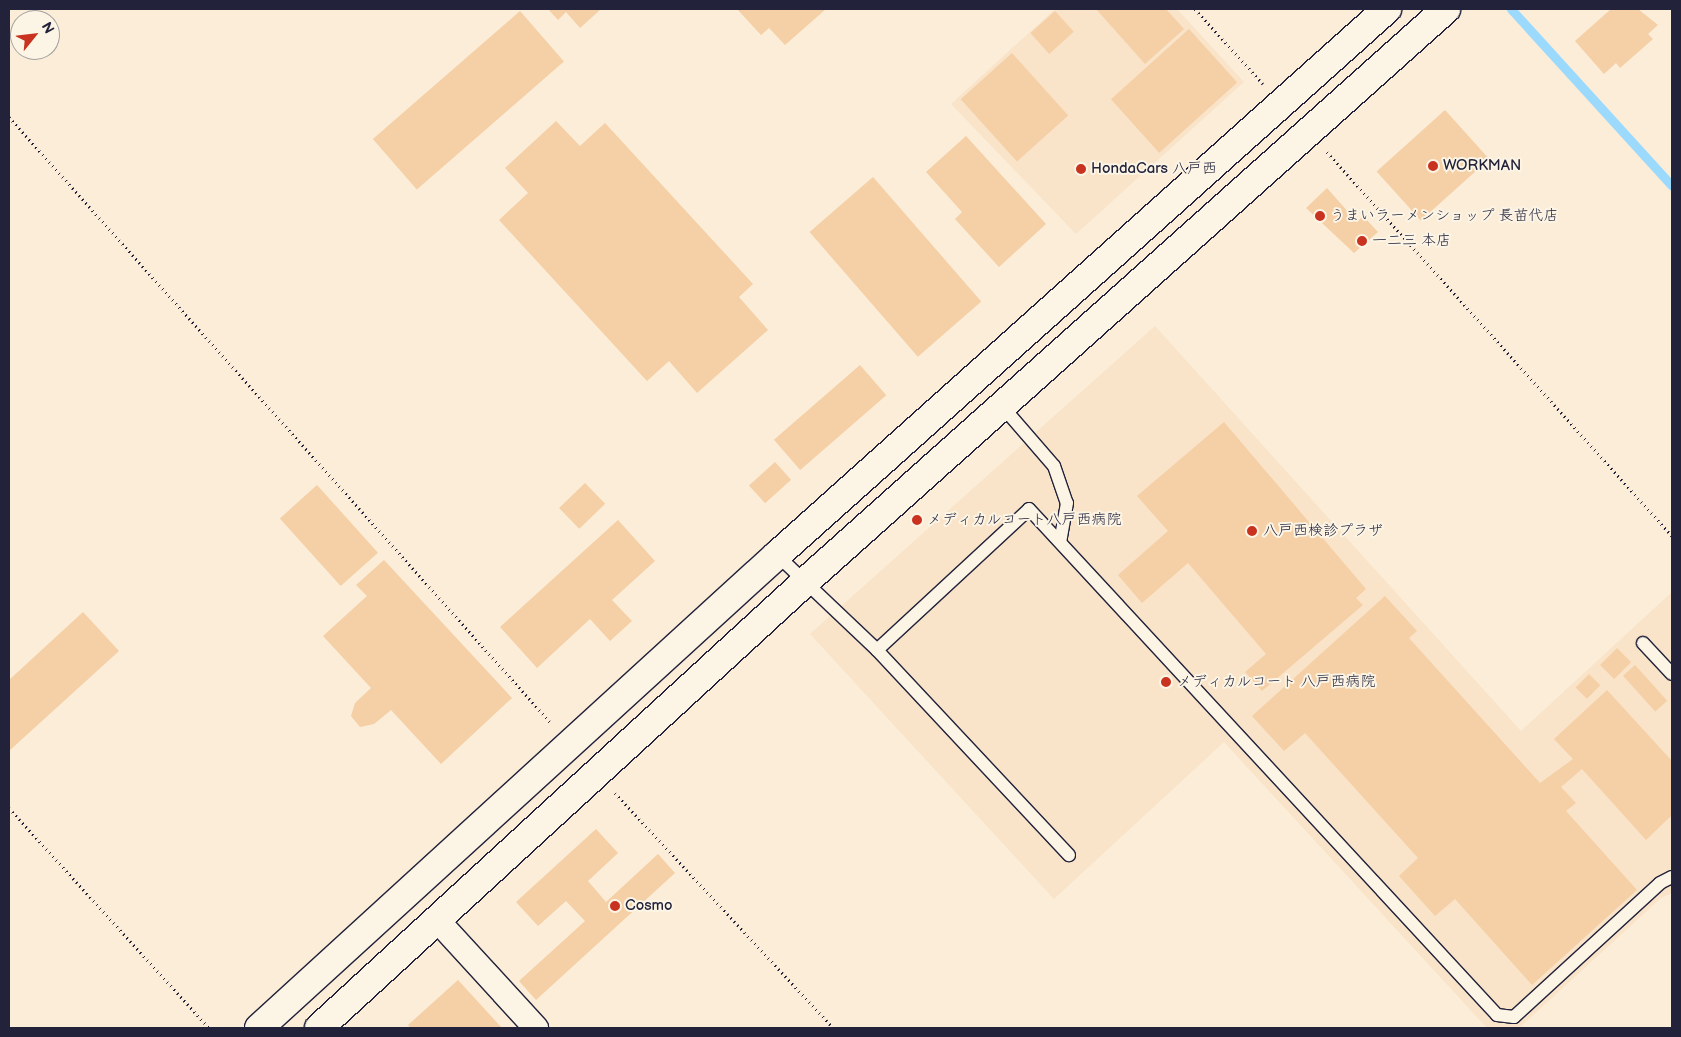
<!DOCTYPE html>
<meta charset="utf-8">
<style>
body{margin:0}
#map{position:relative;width:1681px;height:1037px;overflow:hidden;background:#fbedd8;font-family:"Balsamiq Sans","Klee One",sans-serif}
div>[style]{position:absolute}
.built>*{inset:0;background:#f9e4c9}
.stream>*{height:9px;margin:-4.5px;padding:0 4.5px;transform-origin:4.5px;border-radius:4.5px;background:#9bd9fd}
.building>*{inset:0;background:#f5cfa5;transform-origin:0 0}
.path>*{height:3px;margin-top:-1.5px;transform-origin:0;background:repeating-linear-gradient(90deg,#22223b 0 1px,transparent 0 5px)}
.roads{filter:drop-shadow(1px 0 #22223b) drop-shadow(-1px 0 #22223b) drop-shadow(0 1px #22223b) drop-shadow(0 -1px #22223b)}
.lane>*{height:12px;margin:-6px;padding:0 6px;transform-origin:6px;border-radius:6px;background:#fcf5e5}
.street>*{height:24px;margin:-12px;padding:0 12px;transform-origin:12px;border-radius:12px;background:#fcf5e5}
.secondary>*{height:28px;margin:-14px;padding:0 14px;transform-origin:14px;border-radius:14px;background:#fcf5e5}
.dots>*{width:14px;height:14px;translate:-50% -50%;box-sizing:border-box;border:2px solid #fcf5e5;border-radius:50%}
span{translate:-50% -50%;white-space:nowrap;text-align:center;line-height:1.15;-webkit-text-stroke:4px #fcf5e5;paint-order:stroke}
.poi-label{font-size:15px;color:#22223b}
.left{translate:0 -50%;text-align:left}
.frame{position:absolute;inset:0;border:10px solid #22223b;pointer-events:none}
.north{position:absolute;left:10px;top:10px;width:50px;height:50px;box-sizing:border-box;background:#fcf5e5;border:1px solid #a5a1a1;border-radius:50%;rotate:61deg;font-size:14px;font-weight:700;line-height:20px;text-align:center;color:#22223b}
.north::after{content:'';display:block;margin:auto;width:18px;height:22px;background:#c8321e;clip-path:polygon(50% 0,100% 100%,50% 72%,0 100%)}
</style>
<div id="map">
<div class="built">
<i style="clip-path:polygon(1055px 9px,1177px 9px,1244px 82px,1076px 234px,951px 104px)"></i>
<i style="clip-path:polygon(1155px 326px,1521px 731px,1672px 592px,1672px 893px,1661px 898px,1519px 1028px,1487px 1028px,1224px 742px,1054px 899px,810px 634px)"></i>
</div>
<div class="stream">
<i style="left:1511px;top:9px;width:239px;rotate:47.7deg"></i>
</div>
<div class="building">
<i style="clip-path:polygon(548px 9px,601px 9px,580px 28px,566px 12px,558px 20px)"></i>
<i style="clip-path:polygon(737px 9px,826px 9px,785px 45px,769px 28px,761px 35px)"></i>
<i style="clip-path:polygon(1096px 9px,1166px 9px,1184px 29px,1145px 64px)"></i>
<i style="clip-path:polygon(1611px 9px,1638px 9px,1658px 25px,1648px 34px,1653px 39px,1620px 68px,1616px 63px,1604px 74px,1575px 41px)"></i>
<i style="left:520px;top:11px;width:67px;height:195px;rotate:49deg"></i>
<i style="left:1055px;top:11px;width:28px;height:33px;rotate:48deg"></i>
<i style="left:1189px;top:29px;width:72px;height:105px;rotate:48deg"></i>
<i style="left:1012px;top:53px;width:84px;height:69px;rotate:48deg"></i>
<i style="left:1445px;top:110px;width:66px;height:92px;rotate:48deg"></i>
<i style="clip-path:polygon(556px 121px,580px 146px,605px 123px,753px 284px,739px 297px,768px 330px,697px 393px,669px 361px,647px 381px,499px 220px,528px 193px,505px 168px)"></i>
<i style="clip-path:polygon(966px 136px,1046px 224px,999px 267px,955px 219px,962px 212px,926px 172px)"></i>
<i style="left:873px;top:177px;width:165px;height:84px;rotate:49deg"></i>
<i style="clip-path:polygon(1327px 188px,1357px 222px,1363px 216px,1378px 232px,1354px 253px,1306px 208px)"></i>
<i style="left:860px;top:365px;width:40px;height:114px;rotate:49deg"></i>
<i style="clip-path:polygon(1224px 422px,1366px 589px,1356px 598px,1363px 605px,1262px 691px,1245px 672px,1266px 654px,1188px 563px,1142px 603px,1118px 575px,1168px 531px,1137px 496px)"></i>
<i style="left:775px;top:462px;width:24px;height:35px;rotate:48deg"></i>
<i style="left:585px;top:483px;width:29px;height:36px;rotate:46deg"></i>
<i style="left:317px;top:485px;width:91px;height:50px;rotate:48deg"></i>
<i style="clip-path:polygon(618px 520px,655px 561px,612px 600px,632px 621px,610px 641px,590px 619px,537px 668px,500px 627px)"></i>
<i style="clip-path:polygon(384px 560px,512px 698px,441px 764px,391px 710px,374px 724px,360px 727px,351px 716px,355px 703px,371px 688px,323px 636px,367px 596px,356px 585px)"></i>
<i style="clip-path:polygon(1385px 596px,1417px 631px,1409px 638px,1540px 783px,1573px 759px,1554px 739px,1607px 690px,1672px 761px,1672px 815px,1646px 840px,1582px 769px,1561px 787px,1576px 803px,1566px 811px,1637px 890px,1532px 985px,1455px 899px,1435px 916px,1399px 876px,1418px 858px,1305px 733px,1284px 751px,1252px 716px)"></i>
<i style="clip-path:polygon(83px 612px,119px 651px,9px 751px,9px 680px)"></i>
<i style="left:1617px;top:648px;width:20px;height:24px;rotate:45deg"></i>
<i style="left:1635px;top:665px;width:48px;height:16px;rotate:48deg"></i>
<i style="left:1589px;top:674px;width:16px;height:19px;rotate:45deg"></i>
<i style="clip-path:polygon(596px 829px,618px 853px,588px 881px,606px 902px,658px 854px,675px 873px,536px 1000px,519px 981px,585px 921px,566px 901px,538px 926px,516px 902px)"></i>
<i style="clip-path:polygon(458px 980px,502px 1028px,410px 1028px,408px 1025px)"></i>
</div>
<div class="path">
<i style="left:1195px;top:9px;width:101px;rotate:47.8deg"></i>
<i style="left:9px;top:117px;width:814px;rotate:48.19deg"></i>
<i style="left:1327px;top:152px;width:516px;rotate:48.06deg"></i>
<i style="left:615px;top:793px;width:321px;rotate:47.1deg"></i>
<i style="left:9px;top:808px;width:297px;rotate:47.7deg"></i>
</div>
<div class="roads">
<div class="lane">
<i style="left:1002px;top:406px;width:79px;rotate:49.1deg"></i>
<i style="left:1054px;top:466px;width:39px;rotate:71deg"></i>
<i style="left:1067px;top:503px;width:39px;rotate:100deg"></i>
<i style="left:777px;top:555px;width:138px;rotate:43.5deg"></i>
<i style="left:877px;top:650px;width:281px;rotate:46.9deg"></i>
<i style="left:1643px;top:643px;width:42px;rotate:46.9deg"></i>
<i style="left:877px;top:650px;width:207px;rotate:-42.8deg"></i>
<i style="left:1029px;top:509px;width:689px;rotate:47.23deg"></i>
<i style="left:1497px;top:1015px;width:17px;rotate:7deg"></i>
<i style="left:1514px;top:1017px;width:198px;rotate:-42.5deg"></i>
<i style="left:1660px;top:883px;width:13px;rotate:-27deg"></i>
</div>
<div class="street">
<i style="left:437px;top:920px;width:147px;rotate:47.5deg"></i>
</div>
<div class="secondary">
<i style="left:259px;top:1028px;width:701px;rotate:-42.4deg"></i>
<i style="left:777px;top:555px;width:819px;rotate:-41.83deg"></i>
<i style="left:319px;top:1028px;width:660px;rotate:-42.54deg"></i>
<i style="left:805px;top:582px;width:860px;rotate:-41.79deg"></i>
</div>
</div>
<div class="dots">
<i style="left:1433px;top:166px;background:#c8321e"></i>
<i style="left:1081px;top:169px;background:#c8321e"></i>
<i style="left:1320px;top:216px;background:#c8321e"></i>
<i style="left:1362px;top:241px;background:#c8321e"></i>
<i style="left:917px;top:520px;background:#c8321e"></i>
<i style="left:1252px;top:531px;background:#c8321e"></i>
<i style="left:1166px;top:682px;background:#c8321e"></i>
<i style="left:615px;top:906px;background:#c8321e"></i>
</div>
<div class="poi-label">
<span class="left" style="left:1443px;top:166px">WORKMAN</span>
<span class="left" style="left:1091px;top:169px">HondaCars 八戸西</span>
<span class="left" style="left:1330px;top:216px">うまいラーメンショップ 長苗代店</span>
<span class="left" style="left:1372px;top:241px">一二三 本店</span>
<span class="left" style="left:927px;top:520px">メディカルコート八戸西病院</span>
<span class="left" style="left:1263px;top:531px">八戸西検診プラザ</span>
<span class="left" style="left:1177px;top:682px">メディカルコート 八戸西病院</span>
<span class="left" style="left:625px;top:906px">Cosmo</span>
</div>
<div class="frame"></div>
<div class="north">N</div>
</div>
